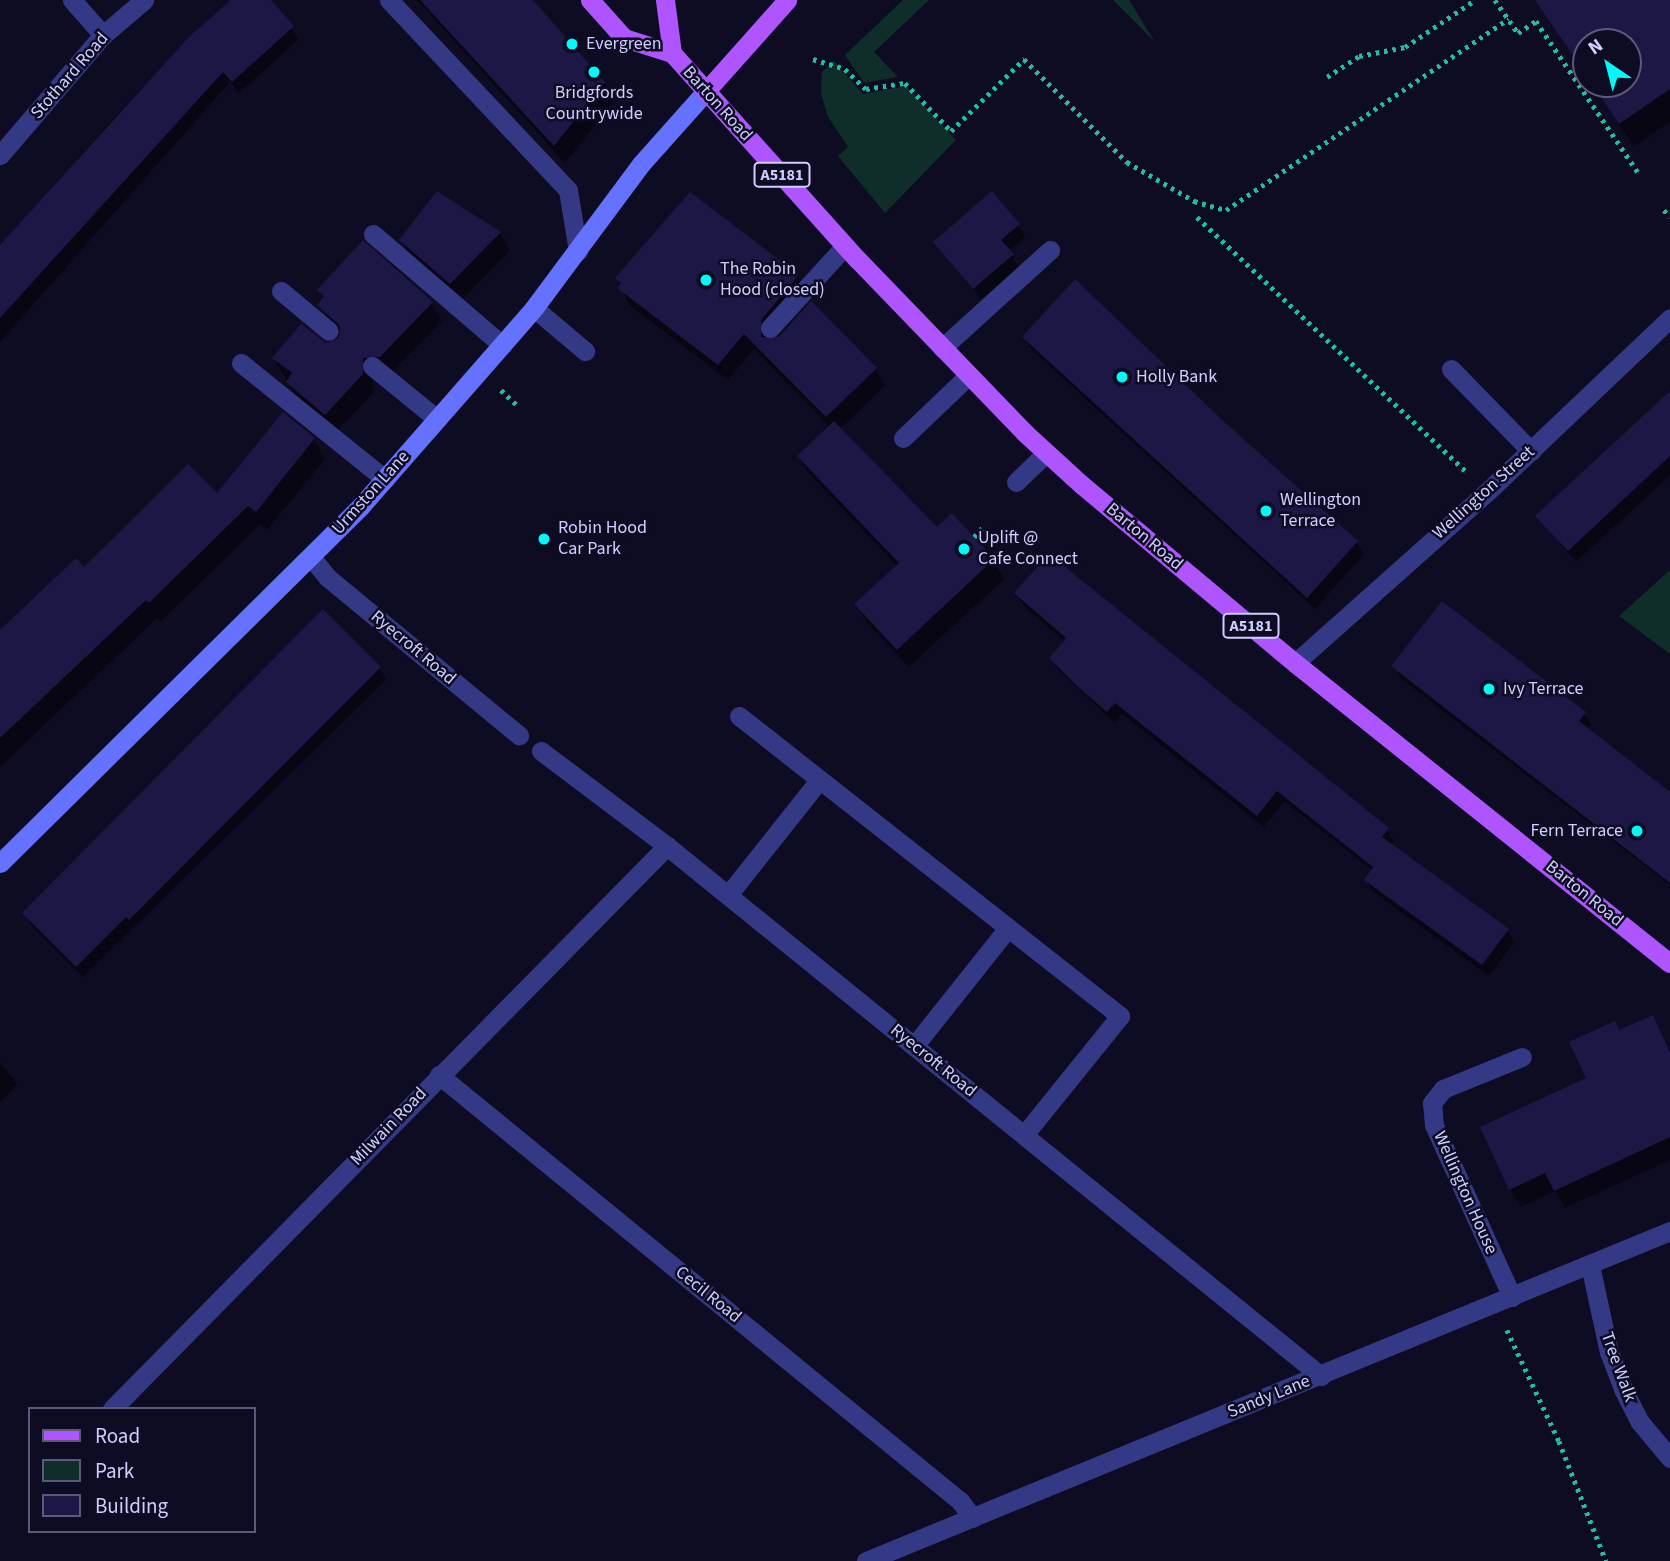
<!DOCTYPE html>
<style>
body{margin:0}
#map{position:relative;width:1670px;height:1561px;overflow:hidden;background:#0e0c23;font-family:"Source Sans 3",sans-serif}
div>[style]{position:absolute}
.green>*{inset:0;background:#0f2e29}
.shadow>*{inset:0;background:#0007}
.building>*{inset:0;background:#1c1745}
.path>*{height:4.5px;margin-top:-2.25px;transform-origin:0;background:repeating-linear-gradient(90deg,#25bca4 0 3.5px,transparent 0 8.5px)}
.service>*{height:19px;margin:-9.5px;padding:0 9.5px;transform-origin:9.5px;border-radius:9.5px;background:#343986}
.minor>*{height:19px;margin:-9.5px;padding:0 9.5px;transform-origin:9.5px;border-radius:9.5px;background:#343986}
.tertiary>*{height:19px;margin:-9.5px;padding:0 9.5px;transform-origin:9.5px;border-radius:9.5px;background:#343986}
.secondary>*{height:19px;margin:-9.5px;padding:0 9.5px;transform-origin:9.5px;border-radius:9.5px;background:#6571ff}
.primary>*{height:19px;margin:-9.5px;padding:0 9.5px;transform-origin:9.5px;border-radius:9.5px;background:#ae55ff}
.dots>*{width:19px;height:19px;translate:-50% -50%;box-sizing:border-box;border:4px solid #0e0c23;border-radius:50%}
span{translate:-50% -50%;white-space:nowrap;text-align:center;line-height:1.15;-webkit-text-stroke:5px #0e0c23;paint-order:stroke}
.shield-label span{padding:2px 5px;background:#0e0c23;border:2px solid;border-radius:5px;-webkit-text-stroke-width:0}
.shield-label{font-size:16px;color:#cfceff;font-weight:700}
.poi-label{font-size:18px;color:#cfceff}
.left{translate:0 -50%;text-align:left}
.right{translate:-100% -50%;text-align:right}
.street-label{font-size:18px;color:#cfceff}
.legend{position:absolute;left:28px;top:1407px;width:228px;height:126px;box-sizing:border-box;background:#0e0c23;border:2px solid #5b5a7b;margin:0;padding:9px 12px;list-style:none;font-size:21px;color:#cfceff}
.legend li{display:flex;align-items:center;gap:14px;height:35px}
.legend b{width:35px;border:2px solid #5b5a7b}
.north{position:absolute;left:1572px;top:28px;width:70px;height:70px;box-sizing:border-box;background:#0e0c23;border:2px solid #5b5a7b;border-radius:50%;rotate:325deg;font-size:19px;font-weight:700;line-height:28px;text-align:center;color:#cfceff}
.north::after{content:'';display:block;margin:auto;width:24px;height:32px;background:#00f9f9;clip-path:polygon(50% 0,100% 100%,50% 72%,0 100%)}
</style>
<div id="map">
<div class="green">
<i style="clip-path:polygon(903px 0,929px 0,874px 52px,898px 77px,864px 83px,845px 55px)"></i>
<i style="clip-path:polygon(1113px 0,1129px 0,1155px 42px)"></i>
<i style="clip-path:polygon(834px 61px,863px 94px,906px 86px,956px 140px,885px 213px,838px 156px,848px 147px,828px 117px,821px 93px,822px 72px)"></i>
<i style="clip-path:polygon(1670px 570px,1670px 654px,1619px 616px)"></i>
</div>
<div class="shadow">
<i style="clip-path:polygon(233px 0,268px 0,299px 39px,239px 93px,230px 82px,0 342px,0 249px,102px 131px,190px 38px)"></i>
<i style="clip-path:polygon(417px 0,530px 0,604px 83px,614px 101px,565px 163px)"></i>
<i style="clip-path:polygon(1535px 0,1670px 0,1670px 122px,1634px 146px,1592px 84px,1628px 84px,1628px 42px,1586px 42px,1586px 76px)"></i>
<i style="clip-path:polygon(1019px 225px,1025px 237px,1009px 251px,1019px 267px,981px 299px,935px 243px)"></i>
<i style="clip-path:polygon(500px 233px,510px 250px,461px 301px,411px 258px,401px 240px)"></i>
<i style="clip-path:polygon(797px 276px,807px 293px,771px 335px,755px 314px,769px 338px,875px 369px,885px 385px,840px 429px,937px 530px,952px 516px,993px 560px,1004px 579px,909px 667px,867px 623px,857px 604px,897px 566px,810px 475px,799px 457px,830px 427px,754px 349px,728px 380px,629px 305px,617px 278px)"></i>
<i style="clip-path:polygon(319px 291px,431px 303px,442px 321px,390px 374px,372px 375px,373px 393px,336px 432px,298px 400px,274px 359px,340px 340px,341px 334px,319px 305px,324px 299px)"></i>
<i style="clip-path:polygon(1024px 337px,1357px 542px,1364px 554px,1315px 609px,1031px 349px)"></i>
<i style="clip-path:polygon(1670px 393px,1670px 475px,1576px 562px,1538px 516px)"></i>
<i style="clip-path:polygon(283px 415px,314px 440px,325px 459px,267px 530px,260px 524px,161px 621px,157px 618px,0 767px,0 632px,84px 570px,217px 496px)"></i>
<i style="clip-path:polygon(1016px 594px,1387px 829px,1394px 841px,1391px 845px,1507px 930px,1514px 942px,1489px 976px,1373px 892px,1366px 880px,1373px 871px,1284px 801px,1264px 827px,1122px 714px,1115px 723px,1058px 670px,1051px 658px,1065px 642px,1023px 605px)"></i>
<i style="clip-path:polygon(1394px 667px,1584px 713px,1591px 725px,1587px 730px,1670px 794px,1670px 885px,1400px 678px)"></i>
<i style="clip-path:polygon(380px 668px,386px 680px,83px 977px,31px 925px,24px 913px)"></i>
<i style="clip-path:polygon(1652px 1017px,1670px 1052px,1670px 1160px,1565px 1208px,1555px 1191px,1521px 1207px,1510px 1189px,1620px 1032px)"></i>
<i style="clip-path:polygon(0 1062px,17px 1084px,0 1102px)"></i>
</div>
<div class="building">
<i style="clip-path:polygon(231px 0,271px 0,294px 26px,232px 82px,223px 72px,0 318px,0 245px,189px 37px)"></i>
<i style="clip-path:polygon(420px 0,533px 0,605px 82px,554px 146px)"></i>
<i style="clip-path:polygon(1535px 0,1670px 0,1670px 89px,1619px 124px,1592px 84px,1628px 84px,1628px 42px,1586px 42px,1586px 75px)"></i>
<i style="clip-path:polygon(437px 191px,501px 232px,450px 284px,399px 240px)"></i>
<i style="clip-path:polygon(992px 191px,1020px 224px,1001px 240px,1014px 254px,973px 289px,933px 242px)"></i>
<i style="clip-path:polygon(690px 192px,799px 275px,761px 320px,761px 337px,779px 337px,811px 301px,877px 368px,826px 417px,744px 334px,718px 365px,617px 288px,621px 283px,615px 278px)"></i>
<i style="clip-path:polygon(363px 240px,433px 302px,380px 357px,363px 358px,363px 374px,325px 415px,286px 382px,292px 373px,272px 358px,301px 324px,326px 343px,339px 338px,340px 326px,317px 305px,324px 296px,317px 290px)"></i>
<i style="clip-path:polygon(1075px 279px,1221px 419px,1358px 541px,1307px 598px,1022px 337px)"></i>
<i style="clip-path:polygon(1670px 391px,1670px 456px,1568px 551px,1535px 516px)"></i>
<i style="clip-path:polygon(283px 412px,315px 438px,256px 512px,248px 506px,149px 603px,146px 600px,0 738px,0 630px,76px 558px,84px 567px,188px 464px,217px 493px)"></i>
<i style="clip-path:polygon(834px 421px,937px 527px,952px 513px,994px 559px,897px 650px,854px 604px,899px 563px,797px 456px)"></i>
<i style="clip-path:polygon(1049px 554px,1389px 828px,1382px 837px,1509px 929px,1482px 965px,1364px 880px,1373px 867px,1277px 791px,1257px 816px,1115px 703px,1107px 712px,1078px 687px,1049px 658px,1066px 638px,1014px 593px)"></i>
<i style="clip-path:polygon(1442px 601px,1586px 712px,1579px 721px,1670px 792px,1670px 883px,1391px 666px)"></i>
<i style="clip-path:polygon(323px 609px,381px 667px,129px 920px,126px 917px,76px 967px,22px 913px)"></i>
<i style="clip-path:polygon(1653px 1015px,1670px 1053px,1670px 1137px,1554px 1191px,1545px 1173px,1509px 1190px,1480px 1127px,1586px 1078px,1569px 1042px,1615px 1021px,1619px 1030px)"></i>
</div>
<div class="path">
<i style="left:1495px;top:0;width:40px;rotate:55.1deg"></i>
<i style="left:1518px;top:33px;width:22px;rotate:-34deg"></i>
<i style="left:1536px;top:21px;width:182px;rotate:56deg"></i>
<i style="left:813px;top:59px;width:34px;rotate:17deg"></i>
<i style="left:845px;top:69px;width:29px;rotate:44deg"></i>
<i style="left:866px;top:89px;width:39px;rotate:-9deg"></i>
<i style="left:905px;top:83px;width:66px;rotate:46.2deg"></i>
<i style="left:951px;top:131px;width:103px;rotate:-44.6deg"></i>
<i style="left:1024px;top:59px;width:146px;rotate:45deg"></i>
<i style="left:1127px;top:162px;width:78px;rotate:30.2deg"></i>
<i style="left:1194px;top:201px;width:33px;rotate:16deg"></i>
<i style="left:1226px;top:210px;width:341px;rotate:-34.1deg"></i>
<i style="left:1327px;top:77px;width:38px;rotate:-33deg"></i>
<i style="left:1359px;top:56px;width:47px;rotate:-11.1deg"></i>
<i style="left:1405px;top:47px;width:84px;rotate:-33.9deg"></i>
<i style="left:1664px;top:210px;width:9px;rotate:49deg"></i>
<i style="left:1197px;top:217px;width:371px;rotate:43.4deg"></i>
<i style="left:501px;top:390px;width:21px;rotate:43deg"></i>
<i style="left:974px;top:537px;width:15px;rotate:-48deg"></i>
<i style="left:1507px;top:1330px;width:123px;rotate:64.9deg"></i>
<i style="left:1559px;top:1441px;width:129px;rotate:68.6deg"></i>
</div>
<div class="service">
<i style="left:389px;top:0;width:261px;rotate:46.7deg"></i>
<i style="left:568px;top:190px;width:62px;rotate:80.7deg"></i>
<i style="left:373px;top:234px;width:170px;rotate:40.7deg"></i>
<i style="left:281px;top:291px;width:62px;rotate:39.8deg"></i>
<i style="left:534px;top:308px;width:67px;rotate:40.1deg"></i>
<i style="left:770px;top:328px;width:111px;rotate:-47.6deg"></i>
<i style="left:942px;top:348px;width:146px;rotate:-42.2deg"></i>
<i style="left:241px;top:363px;width:185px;rotate:38.9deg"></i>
<i style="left:372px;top:366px;width:84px;rotate:39.2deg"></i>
<i style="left:1451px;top:369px;width:115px;rotate:45.7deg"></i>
<i style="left:903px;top:438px;width:91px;rotate:-43.7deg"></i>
<i style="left:1016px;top:482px;width:42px;rotate:-44deg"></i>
<i style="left:739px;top:716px;width:485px;rotate:38.2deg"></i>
<i style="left:1120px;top:1016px;width:153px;rotate:128.9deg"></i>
<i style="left:728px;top:895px;width:147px;rotate:-51.6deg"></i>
<i style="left:914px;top:1046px;width:151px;rotate:-51.5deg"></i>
<i style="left:1512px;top:1297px;width:189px;rotate:-114.4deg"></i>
<i style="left:1434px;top:1125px;width:22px;rotate:-95deg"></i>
<i style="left:1432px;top:1103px;width:18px;rotate:-52deg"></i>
<i style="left:1443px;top:1089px;width:85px;rotate:-22.1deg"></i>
</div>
<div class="minor">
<i style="left:72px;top:0;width:47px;rotate:48.5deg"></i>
<i style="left:0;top:155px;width:158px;rotate:-49.4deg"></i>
<i style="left:103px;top:35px;width:54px;rotate:-40.5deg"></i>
<i style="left:311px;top:557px;width:26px;rotate:51deg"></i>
<i style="left:327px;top:577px;width:249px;rotate:39.5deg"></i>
<i style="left:1295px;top:663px;width:259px;rotate:-41.7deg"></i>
<i style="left:1488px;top:491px;width:251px;rotate:-43.5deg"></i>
<i style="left:541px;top:751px;width:158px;rotate:37deg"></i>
<i style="left:667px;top:846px;width:842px;rotate:39.02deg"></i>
<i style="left:439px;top:1075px;width:673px;rotate:39.27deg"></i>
<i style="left:960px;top:1501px;width:21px;rotate:53deg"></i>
<i style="left:1590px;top:1265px;width:89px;rotate:77.7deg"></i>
<i style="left:1609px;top:1352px;width:40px;rotate:69deg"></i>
<i style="left:1623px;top:1389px;width:37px;rotate:63deg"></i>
<i style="left:1640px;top:1422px;width:47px;rotate:50.2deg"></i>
<i style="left:112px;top:1409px;width:791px;rotate:-45.41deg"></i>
</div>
<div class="tertiary">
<i style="left:866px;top:1561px;width:869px;rotate:-22.32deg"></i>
</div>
<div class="secondary">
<i style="left:0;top:863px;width:506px;rotate:-44.68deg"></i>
<i style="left:360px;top:507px;width:264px;rotate:-48.8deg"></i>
<i style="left:534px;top:308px;width:179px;rotate:-53.4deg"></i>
<i style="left:641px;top:164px;width:98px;rotate:-48.3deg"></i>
</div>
<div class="primary">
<i style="left:590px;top:0;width:51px;rotate:48.2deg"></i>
<i style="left:624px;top:38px;width:50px;rotate:17.4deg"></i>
<i style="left:672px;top:53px;width:278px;rotate:48.1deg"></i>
<i style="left:858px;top:260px;width:240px;rotate:46deg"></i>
<i style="left:1025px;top:433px;width:77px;rotate:42.4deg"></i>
<i style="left:1082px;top:485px;width:278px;rotate:39.9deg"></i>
<i style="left:1295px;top:663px;width:480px;rotate:38.7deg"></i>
<i style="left:665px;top:0;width:53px;rotate:82.5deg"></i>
<i style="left:706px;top:91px;width:122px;rotate:-48.3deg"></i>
</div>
<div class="dots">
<i style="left:572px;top:44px;background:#00f9f9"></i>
<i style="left:594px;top:72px;background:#00f9f9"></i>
<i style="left:706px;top:280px;background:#00f9f9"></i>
<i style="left:1122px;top:377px;background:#00f9f9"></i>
<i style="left:1266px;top:511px;background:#00f9f9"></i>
<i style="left:544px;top:539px;background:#00f9f9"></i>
<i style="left:964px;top:549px;background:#00f9f9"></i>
<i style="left:1489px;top:689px;background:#00f9f9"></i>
<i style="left:1637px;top:831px;background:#00f9f9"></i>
</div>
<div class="shield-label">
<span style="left:782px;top:175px">A5181</span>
<span style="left:1251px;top:626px">A5181</span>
</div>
<div class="poi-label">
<span class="left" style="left:586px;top:44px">Evergreen</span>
<span style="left:594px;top:104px">Bridgfords<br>Countrywide</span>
<span class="left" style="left:720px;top:280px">The Robin<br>Hood (closed)</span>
<span class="left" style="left:1136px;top:377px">Holly Bank</span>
<span class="left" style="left:1280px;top:511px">Wellington<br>Terrace</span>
<span class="left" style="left:558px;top:539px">Robin Hood<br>Car Park</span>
<span class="left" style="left:978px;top:549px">Uplift @<br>Cafe Connect</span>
<span class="left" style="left:1503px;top:689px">Ivy Terrace</span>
<span class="right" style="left:1623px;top:831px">Fern Terrace</span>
</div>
<div class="street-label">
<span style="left:70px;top:76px;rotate:-49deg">Stothard Road</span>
<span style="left:717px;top:104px;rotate:48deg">Barton Road</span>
<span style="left:371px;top:493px;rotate:-48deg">Urmston Lane</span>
<span style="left:1484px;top:493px;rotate:-42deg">Wellington Street</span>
<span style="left:1144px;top:537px;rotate:40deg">Barton Road</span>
<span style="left:413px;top:648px;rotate:40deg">Ryecroft Road</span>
<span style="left:1584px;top:894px;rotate:39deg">Barton Road</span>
<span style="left:933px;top:1061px;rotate:39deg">Ryecroft Road</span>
<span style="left:389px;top:1127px;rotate:-46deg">Milwain Road</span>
<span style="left:1465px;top:1193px;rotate:66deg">Wellington House</span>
<span style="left:708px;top:1295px;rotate:39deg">Cecil Road</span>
<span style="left:1618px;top:1367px;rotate:70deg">Tree Walk</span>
<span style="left:1269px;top:1397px;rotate:-22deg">Sandy Lane</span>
</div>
<ul class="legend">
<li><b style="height:9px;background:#ae55ff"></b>Road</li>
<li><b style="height:19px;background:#0f2e29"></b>Park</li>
<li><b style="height:19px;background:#1c1745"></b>Building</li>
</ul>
<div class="north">N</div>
</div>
